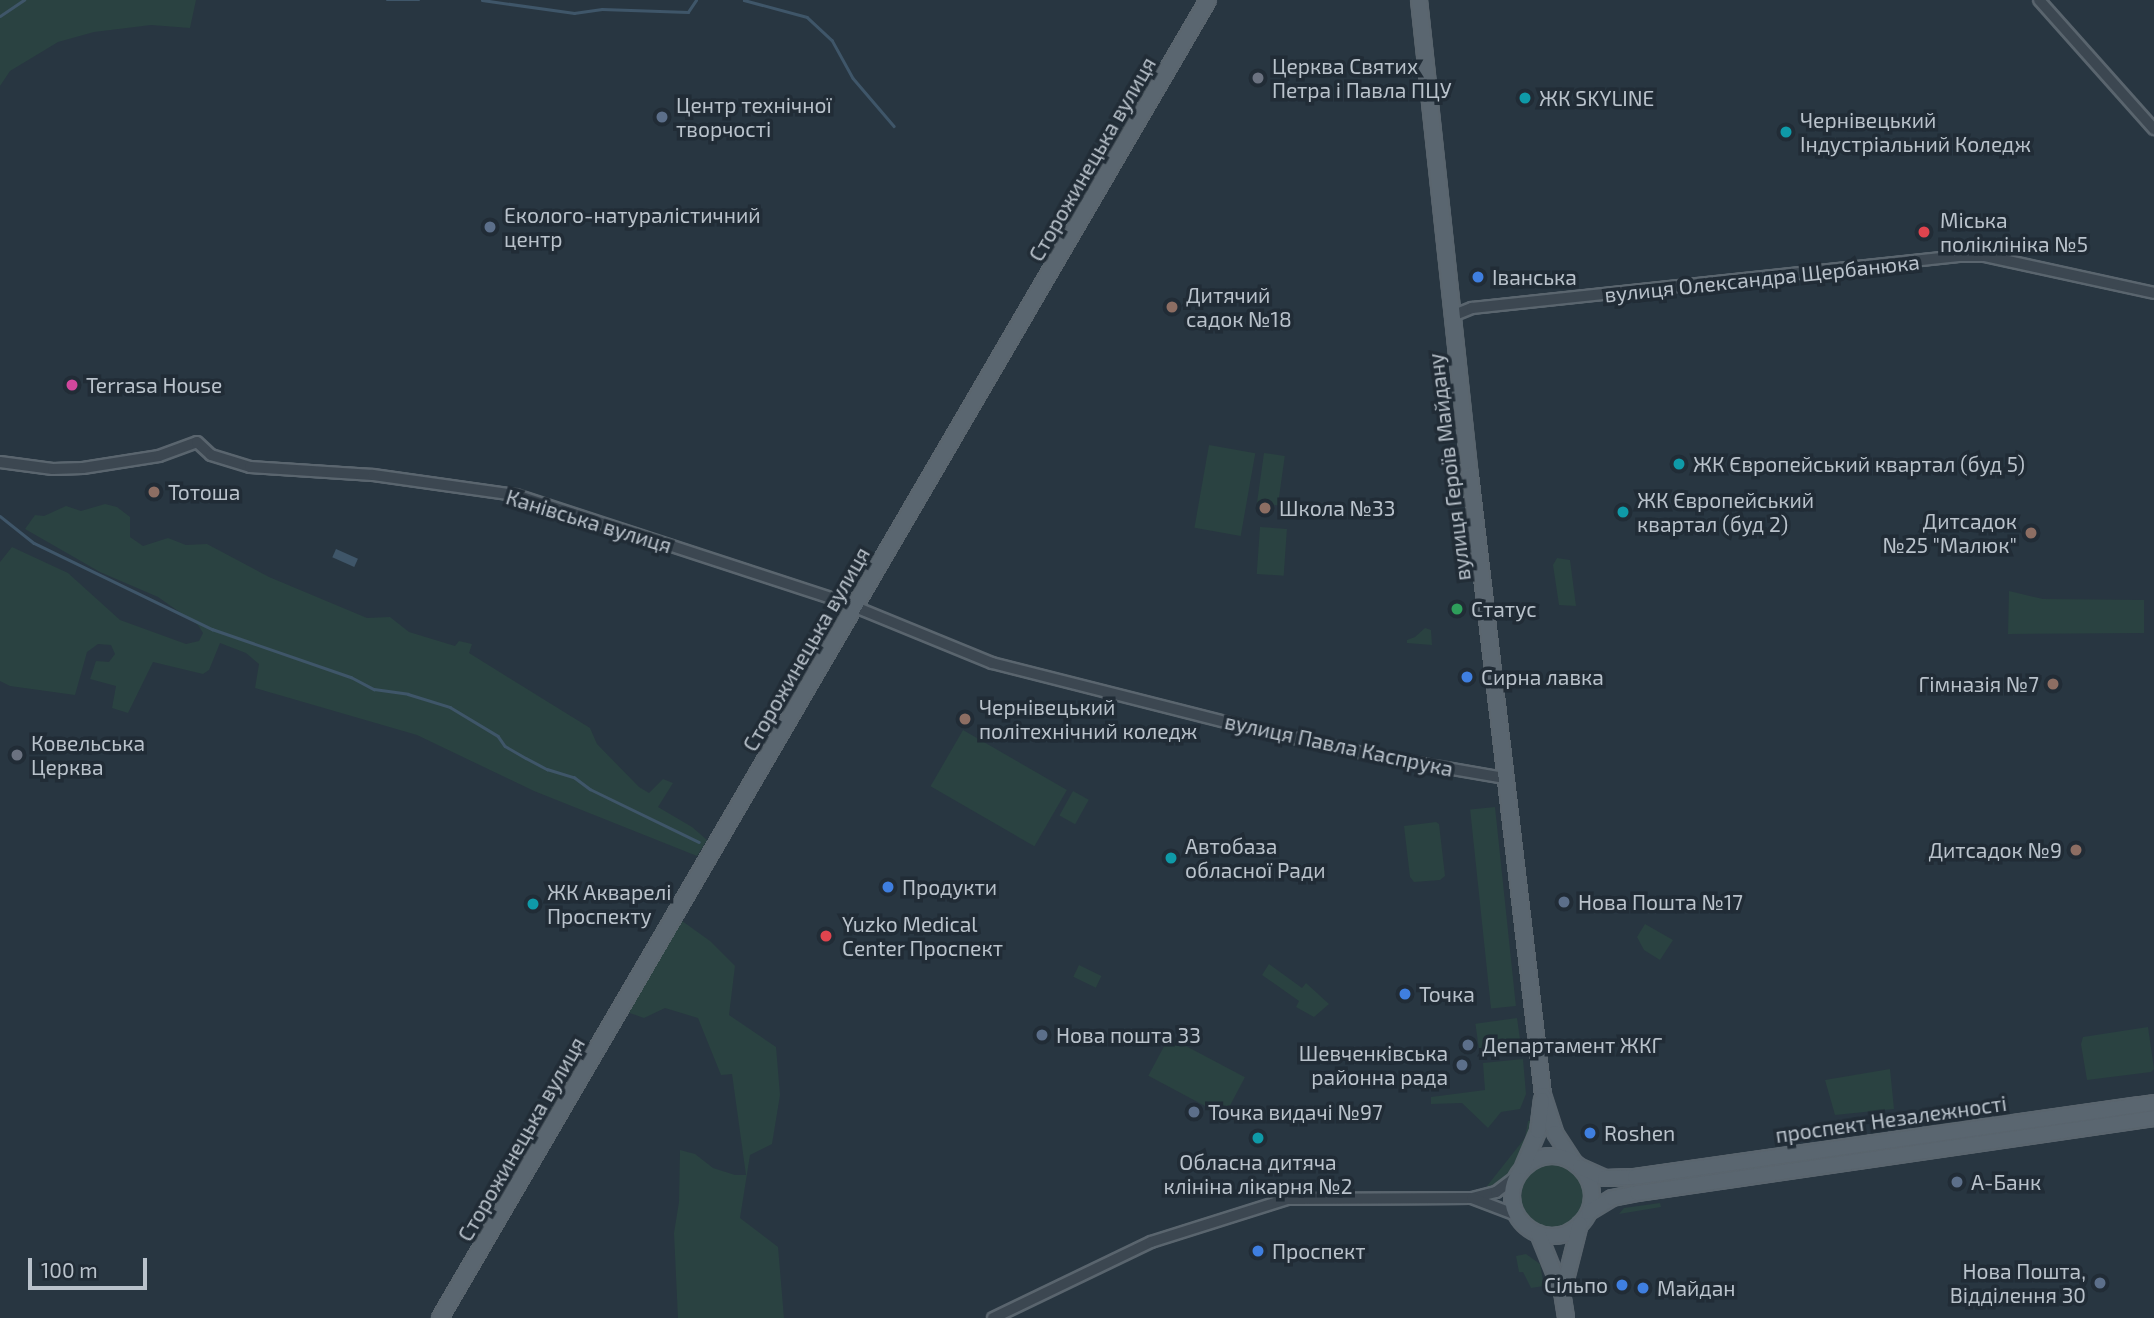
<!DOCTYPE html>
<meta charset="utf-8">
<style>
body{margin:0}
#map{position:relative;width:2154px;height:1318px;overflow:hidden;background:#283641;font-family:"Exo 2",sans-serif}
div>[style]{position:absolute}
.green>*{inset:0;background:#2a4241;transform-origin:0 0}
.round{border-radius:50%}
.water>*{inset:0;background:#3f5669;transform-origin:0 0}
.stream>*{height:2.5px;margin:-1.25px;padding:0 1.25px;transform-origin:1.25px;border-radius:1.25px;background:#3f5669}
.roads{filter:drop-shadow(2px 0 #5a656e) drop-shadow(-2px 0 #5a656e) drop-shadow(0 2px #5a656e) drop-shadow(0 -2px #5a656e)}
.minor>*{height:10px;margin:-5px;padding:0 5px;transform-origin:5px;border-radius:5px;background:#3c4751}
.major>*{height:14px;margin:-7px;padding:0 7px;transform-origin:7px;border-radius:7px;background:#5a6670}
.major>.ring{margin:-7px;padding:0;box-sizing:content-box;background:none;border:14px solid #5a6670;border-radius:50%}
.dots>*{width:19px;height:19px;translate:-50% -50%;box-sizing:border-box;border:4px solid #212c36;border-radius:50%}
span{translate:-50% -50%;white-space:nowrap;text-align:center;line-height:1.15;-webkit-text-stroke:7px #212c36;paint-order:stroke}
.poi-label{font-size:21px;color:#b9c2cb}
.left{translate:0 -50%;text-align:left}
.right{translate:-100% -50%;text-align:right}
.street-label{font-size:21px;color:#b9c2cb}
.scale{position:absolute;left:28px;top:1258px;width:119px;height:32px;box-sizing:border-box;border:4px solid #b9c2cb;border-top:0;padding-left:9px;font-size:21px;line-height:24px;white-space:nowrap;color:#b9c2cb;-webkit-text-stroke:5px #212c36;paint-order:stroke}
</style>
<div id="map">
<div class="green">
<i style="clip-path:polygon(0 0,196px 0,190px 28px,151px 25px,94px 32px,58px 42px,10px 71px,0 86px)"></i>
<i style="left:1209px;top:445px;width:47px;height:84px;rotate:10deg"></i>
<i style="left:1264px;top:453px;width:21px;height:50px;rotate:8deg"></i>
<i style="clip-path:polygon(105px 504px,117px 507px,130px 517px,130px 537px,143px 546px,168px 538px,186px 545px,207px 544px,269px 577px,367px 618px,390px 617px,409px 632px,455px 646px,459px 641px,472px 644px,469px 653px,590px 728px,597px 744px,639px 787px,649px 793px,663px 779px,673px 783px,658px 807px,692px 827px,707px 840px,697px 856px,534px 791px,417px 735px,255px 688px,259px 664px,246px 653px,220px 643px,209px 670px,203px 674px,153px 662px,128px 713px,112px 708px,116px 686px,90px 679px,96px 661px,109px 662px,115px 654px,111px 645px,98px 644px,87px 652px,75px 695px,10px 686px,0 681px,0 562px,12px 547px,68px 573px,120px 620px,186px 644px,199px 641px,203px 633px,198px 625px,158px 597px,100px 572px,25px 529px,35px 515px,44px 516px,66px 506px,81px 511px)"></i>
<i style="left:1260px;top:527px;width:27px;height:47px;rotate:4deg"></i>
<i style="clip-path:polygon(1557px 558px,1570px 560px,1576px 606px,1559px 605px,1553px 565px)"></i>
<i style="clip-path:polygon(2009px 591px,2043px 599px,2144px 600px,2144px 633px,2008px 634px)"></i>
<i style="clip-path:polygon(1425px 628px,1431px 630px,1432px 645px,1407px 643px,1407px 640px,1415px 637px)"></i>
<i style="left:963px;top:730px;width:120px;height:65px;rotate:30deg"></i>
<i style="left:1073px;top:791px;width:18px;height:28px;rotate:29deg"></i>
<i style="left:1495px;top:807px;width:200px;height:25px;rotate:84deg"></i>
<i style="clip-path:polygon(1436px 822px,1439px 824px,1445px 876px,1440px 880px,1414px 882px,1410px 877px,1404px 826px)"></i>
<i style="clip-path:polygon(678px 918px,710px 941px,735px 966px,729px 1015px,776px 1047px,780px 1095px,772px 1144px,750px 1155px,740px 1218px,778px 1247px,784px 1318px,678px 1318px,674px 1233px,679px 1202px,680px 1150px,695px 1154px,713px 1168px,735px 1175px,746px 1175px,732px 1074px,721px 1075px,698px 1018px,665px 1008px,644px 1018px,624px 1011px)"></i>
<i style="clip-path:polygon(1645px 924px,1673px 940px,1660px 960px,1644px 950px,1637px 937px)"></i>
<i style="clip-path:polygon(1269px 964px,1302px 988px,1306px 983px,1329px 1004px,1314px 1017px,1296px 1007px,1299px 1001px,1262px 975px)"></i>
<i style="left:1079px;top:965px;width:25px;height:13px;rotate:26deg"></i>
<i style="left:1517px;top:1018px;width:29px;height:42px;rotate:82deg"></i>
<i style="clip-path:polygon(2148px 1027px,2154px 1069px,2151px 1072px,2087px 1080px,2081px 1044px,2083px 1037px)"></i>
<i style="left:1169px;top:1037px;width:86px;height:44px;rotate:28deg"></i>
<i style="clip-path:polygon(1523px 1059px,1526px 1094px,1520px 1109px,1501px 1112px,1488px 1128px,1462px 1103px,1431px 1104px,1431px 1097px,1485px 1090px,1483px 1063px)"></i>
<i style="clip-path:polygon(1890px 1069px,1894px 1109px,1835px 1115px,1825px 1080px)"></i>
<i style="clip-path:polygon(1535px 1119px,1532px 1142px,1493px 1192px,1487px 1186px,1525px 1138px,1528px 1121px)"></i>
<i style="clip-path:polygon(1968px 1136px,1970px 1138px,1744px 1172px,1743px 1168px)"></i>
<i class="round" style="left:1521px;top:1162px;width:68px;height:68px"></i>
<i style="clip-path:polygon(1660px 1203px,1661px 1207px,1619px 1214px,1624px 1208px)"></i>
<i style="clip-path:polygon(1526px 1254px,1540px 1264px,1544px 1286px,1531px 1288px,1523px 1272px,1519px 1272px,1516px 1256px)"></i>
</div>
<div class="water">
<i style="left:336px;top:549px;width:24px;height:9px;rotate:24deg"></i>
</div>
<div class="stream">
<i style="left:387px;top:0;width:32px"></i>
<i style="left:482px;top:0;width:93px;rotate:8deg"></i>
<i style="left:574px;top:13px;width:28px;rotate:-8deg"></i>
<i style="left:602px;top:9px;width:86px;rotate:2deg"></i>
<i style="left:688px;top:12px;width:14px;rotate:-56deg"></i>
<i style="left:744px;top:0;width:65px;rotate:15.1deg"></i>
<i style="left:807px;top:17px;width:34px;rotate:43deg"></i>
<i style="left:832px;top:40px;width:43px;rotate:61.1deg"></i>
<i style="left:853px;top:78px;width:63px;rotate:49.5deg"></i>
<i style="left:0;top:16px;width:29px;rotate:-34deg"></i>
<i style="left:0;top:516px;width:43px;rotate:38.5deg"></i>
<i style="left:34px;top:543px;width:198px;rotate:25.8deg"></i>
<i style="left:212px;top:629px;width:147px;rotate:19.1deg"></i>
<i style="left:351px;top:677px;width:26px;rotate:28deg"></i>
<i style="left:374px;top:689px;width:34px;rotate:8deg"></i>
<i style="left:408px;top:694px;width:44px;rotate:17.2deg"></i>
<i style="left:450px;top:707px;width:56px;rotate:31.1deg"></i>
<i style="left:498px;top:736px;width:12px;rotate:55deg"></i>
<i style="left:505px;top:746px;width:24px;rotate:30deg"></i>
<i style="left:526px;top:758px;width:24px;rotate:28deg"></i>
<i style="left:547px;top:769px;width:28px;rotate:17deg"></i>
<i style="left:574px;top:777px;width:20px;rotate:37deg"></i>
<i style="left:590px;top:789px;width:121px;rotate:25.9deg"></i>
</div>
<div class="roads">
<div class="minor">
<i style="left:2039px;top:0;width:173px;rotate:48.3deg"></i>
<i style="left:1452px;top:316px;width:22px;rotate:-22deg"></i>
<i style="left:1472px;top:308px;width:491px;rotate:-6.1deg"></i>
<i style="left:1960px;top:256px;width:25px"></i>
<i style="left:1985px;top:256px;width:173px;rotate:12.3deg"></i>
<i style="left:0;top:462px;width:53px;rotate:7.5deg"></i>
<i style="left:53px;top:469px;width:30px;rotate:-2deg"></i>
<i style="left:83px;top:468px;width:77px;rotate:-9deg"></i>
<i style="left:159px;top:456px;width:40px;rotate:-20.2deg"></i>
<i style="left:197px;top:442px;width:19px;rotate:43deg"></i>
<i style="left:211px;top:455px;width:41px;rotate:17.1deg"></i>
<i style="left:250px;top:467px;width:123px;rotate:3.7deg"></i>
<i style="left:373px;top:475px;width:144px;rotate:8deg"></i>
<i style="left:516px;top:495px;width:344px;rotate:18.1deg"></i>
<i style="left:843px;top:602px;width:161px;rotate:22.3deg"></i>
<i style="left:992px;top:663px;width:277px;rotate:14.2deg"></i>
<i style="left:1261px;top:731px;width:119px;rotate:12.2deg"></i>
<i style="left:1377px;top:756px;width:130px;rotate:9.8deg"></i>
<i style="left:1472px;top:1198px;width:25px;rotate:-14deg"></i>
<i style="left:1496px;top:1192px;width:26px;rotate:-37deg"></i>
<i style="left:993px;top:1318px;width:175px;rotate:-25.7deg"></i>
<i style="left:1151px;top:1242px;width:143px;rotate:-17.5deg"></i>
<i style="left:1287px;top:1199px;width:185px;rotate:-0.3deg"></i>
<i style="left:1472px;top:1198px;width:50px;rotate:21deg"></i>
</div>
<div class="major">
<i style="left:1419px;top:0;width:478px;rotate:83.9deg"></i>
<i style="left:1470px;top:475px;width:624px;rotate:83.28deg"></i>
<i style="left:1543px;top:1095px;width:40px;rotate:72deg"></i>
<i style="left:1555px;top:1133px;width:35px;rotate:57deg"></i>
<i class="ring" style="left:1512px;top:1156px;width:66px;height:66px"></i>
<i style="left:1523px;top:1167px;width:39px;rotate:-67deg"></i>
<i style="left:1538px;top:1131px;width:31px;rotate:-83deg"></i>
<i style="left:1580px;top:1167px;width:27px;rotate:24deg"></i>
<i style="left:1605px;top:1178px;width:30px;rotate:-2deg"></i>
<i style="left:1635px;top:1177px;width:524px;rotate:-8.11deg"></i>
<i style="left:1589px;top:1212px;width:27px;rotate:-31deg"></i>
<i style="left:1612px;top:1198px;width:25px;rotate:-11deg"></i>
<i style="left:1637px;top:1193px;width:522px;rotate:-8.25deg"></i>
<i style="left:1538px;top:1233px;width:64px;rotate:67.9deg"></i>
<i style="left:1562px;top:1292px;width:26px;rotate:81deg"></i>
<i style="left:1563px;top:1291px;width:69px;rotate:-75.8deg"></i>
<i style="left:440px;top:1318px;width:1525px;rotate:-59.77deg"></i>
</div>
</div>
<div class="dots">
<i style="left:1258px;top:78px;background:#6b7280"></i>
<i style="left:1525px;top:98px;background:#0f9aa8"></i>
<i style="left:662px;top:117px;background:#5c6f8a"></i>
<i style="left:1786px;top:132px;background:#0f9aa8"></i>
<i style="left:490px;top:227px;background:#5c6f8a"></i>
<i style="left:1924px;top:232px;background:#e0444e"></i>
<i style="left:1478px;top:277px;background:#3f7fe0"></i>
<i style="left:1172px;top:307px;background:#8d6e63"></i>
<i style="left:72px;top:385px;background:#d1479c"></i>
<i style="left:1679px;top:464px;background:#0f9aa8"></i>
<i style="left:154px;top:492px;background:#8d6e63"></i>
<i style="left:1265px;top:508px;background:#8d6e63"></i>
<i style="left:1623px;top:512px;background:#0f9aa8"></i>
<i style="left:2031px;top:533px;background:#8d6e63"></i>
<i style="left:1457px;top:609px;background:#2e9e5b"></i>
<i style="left:1467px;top:677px;background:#3f7fe0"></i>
<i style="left:2053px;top:684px;background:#8d6e63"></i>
<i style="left:965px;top:719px;background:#8d6e63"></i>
<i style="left:17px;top:755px;background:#6b7280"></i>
<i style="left:2076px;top:850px;background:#8d6e63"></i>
<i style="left:1171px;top:858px;background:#0f9aa8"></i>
<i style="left:888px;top:887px;background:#3f7fe0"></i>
<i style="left:1564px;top:902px;background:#5c6f8a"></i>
<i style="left:533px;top:904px;background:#0f9aa8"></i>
<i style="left:826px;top:936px;background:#e0444e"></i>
<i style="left:1405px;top:994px;background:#3f7fe0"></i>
<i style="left:1042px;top:1035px;background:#5c6f8a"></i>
<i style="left:1468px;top:1045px;background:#5c6f8a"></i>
<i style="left:1462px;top:1065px;background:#5c6f8a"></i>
<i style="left:1194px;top:1112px;background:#5c6f8a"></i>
<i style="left:1590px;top:1133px;background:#3f7fe0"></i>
<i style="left:1258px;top:1138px;background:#0f9aa8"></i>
<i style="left:1957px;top:1182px;background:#5c6f8a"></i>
<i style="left:1258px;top:1251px;background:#3f7fe0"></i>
<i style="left:2100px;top:1283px;background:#5c6f8a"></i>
<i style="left:1622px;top:1285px;background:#3f7fe0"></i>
<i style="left:1643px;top:1288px;background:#3f7fe0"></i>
</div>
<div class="poi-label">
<span class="left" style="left:1272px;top:78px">Церква Святих<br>Петра і Павла ПЦУ</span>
<span class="left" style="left:1539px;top:98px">ЖК SKYLINE</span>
<span class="left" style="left:676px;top:117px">Центр технічної<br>творчості</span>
<span class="left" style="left:1800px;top:132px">Чернівецький<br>Індустріальний Коледж</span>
<span class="left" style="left:504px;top:227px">Еколого-натуралістичний<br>центр</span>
<span class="left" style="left:1940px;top:232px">Міська<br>поліклініка №5</span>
<span class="left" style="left:1492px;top:277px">Іванська</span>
<span class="left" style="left:1186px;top:307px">Дитячий<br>садок №18</span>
<span class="left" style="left:86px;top:385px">Terrasa House</span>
<span class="left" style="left:1693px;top:464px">ЖК Європейський квартал (буд 5)</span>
<span class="left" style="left:168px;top:492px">Тотоша</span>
<span class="left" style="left:1637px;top:512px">ЖК Європейський<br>квартал (буд 2)</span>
<span class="left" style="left:1279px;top:508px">Школа №33</span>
<span class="right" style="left:2017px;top:533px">Дитсадок<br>№25 "Малюк"</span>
<span class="left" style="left:1471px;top:609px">Статус</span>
<span class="left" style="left:1481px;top:677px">Сирна лавка</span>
<span class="right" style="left:2039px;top:684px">Гімназія №7</span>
<span class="left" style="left:979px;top:719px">Чернівецький<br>політехнічний коледж</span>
<span class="left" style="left:31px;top:755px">Ковельська<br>Церква</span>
<span class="left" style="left:1185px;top:858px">Автобаза<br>обласної Ради</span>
<span class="right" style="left:2062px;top:850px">Дитсадок №9</span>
<span class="left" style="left:902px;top:887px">Продукти</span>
<span class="left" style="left:547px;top:904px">ЖК Акварелі<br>Проспекту</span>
<span class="left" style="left:1578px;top:902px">Нова Пошта №17</span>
<span class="left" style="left:842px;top:936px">Yuzko Medical<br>Center Проспект</span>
<span class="left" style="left:1419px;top:994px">Точка</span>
<span class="left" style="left:1056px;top:1035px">Нова пошта 33</span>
<span class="left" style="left:1482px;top:1045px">Департамент ЖКГ</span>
<span class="right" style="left:1448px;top:1065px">Шевченківська<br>районна рада</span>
<span class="left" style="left:1208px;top:1112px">Точка видачі №97</span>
<span class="left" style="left:1604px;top:1133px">Roshen</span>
<span style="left:1258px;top:1174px">Обласна дитяча<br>клініна лікарня №2</span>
<span class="left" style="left:1971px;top:1182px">А-Банк</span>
<span class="left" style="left:1272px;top:1251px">Проспект</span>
<span class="right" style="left:2086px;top:1283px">Нова Пошта,<br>Відділення 30</span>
<span class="right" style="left:1608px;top:1285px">Сільпо</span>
<span class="left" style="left:1657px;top:1288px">Майдан</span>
</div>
<div class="street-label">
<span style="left:1092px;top:159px;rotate:-60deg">Сторожинецька вулиця</span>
<span style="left:1762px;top:278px;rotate:-6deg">вулиця Олександра Щербанюка</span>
<span style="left:1449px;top:467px;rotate:-97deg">вулиця Героїв Майдану</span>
<span style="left:589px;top:521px;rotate:17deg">Канівська вулиця</span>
<span style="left:806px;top:649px;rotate:-60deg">Сторожинецька вулиця</span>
<span style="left:1339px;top:745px;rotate:12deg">вулиця Павла Каспрука</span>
<span style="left:1891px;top:1119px;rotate:-8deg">проспект Незалежності</span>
<span style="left:521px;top:1139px;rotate:-60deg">Сторожинецька вулиця</span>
</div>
<div class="scale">100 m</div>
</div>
